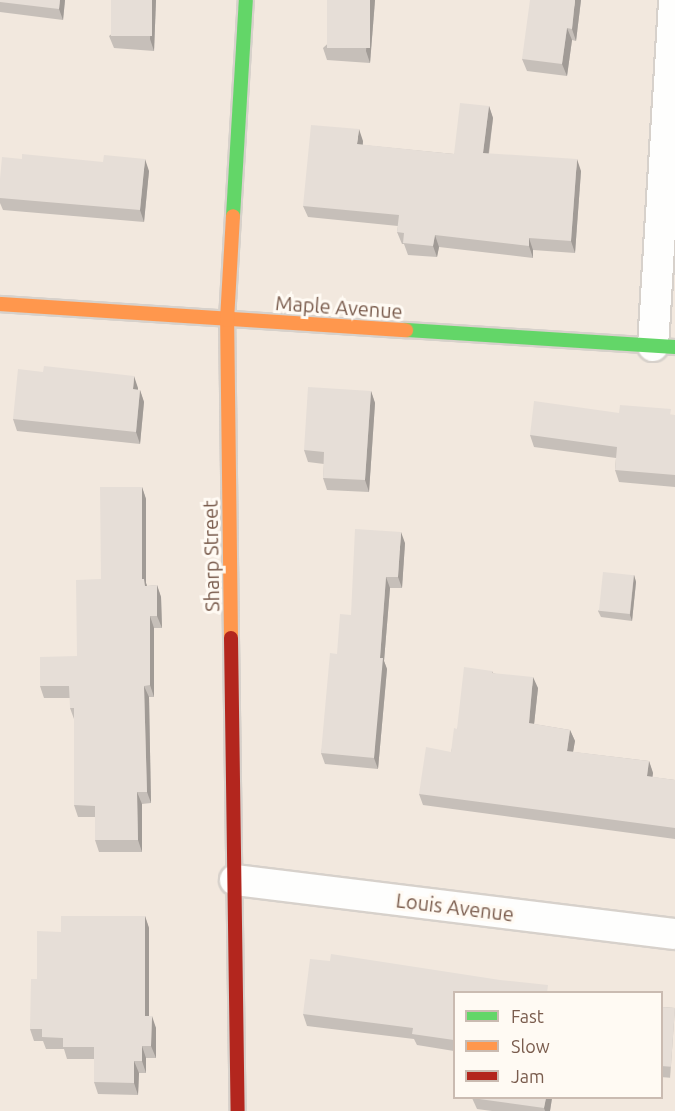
<!DOCTYPE html>
<style>
body{margin:0}
#map{position:relative;width:675px;height:1111px;overflow:hidden;background:#f9f5f0;font-family:Ubuntu,sans-serif}
div>[style]{position:absolute}
.residential>*{inset:0;background:#f2e8de}
.roads{filter:drop-shadow(2px 0 #d7d1cb) drop-shadow(-2px 0 #d7d1cb) drop-shadow(0 2px #d7d1cb) drop-shadow(0 -2px #d7d1cb)}
.street>*{height:30px;margin:-15px;padding:0 15px;transform-origin:15px;border-radius:15px;background:#fefefd}
.fast>*{height:14px;margin:-7px;padding:0 7px;transform-origin:7px;border-radius:7px;background:#63d668}
.slow>*{height:14px;margin:-7px;padding:0 7px;transform-origin:7px;border-radius:7px;background:#ff974d}
.jam>*{height:14px;margin:-7px;padding:0 7px;transform-origin:7px;border-radius:7px;background:#b3261e}
.wall>*{inset:0;background:#c6bfb9;transform-origin:0 0}
.shaded-wall>*{inset:0;background:#a19b96}
.building>*{inset:0;background:#e6ded7;transform-origin:0 0}
span{translate:-50% -50%;white-space:nowrap;text-align:center;line-height:1.15;-webkit-text-stroke:6px #fffaf3;paint-order:stroke}
.street-label{font-size:20px;color:#7a5c4d}
.legend{position:absolute;left:453px;top:991px;width:210px;height:108px;box-sizing:border-box;background:#fffaf3;border:2px solid #cabbb1;margin:0;padding:8px 10px;list-style:none;font-size:18px;color:#7a5c4d}
.legend li{display:flex;align-items:center;gap:12px;height:30px}
.legend b{width:30px;border:2px solid #cabbb1}
</style>
<div id="map">
<div class="residential">
<i style="clip-path:polygon(evenodd,0 0,675px 0,675px 1111px,0 1111px,0 0,454px 992px,662px 992px,662px 1098px,454px 1098px,454px 992px)"></i>
</div>
<div class="roads">
<div class="street">
<i style="left:653px;top:346px;width:347px;rotate:-86.5deg"></i>
<i style="left:235px;top:880px;width:443px;rotate:7deg"></i>
</div>
<div class="fast">
<i style="left:233px;top:216px;width:216px;rotate:-86.6deg"></i>
<i style="left:406px;top:330px;width:270px;rotate:3.6deg"></i>
</div>
<div class="slow">
<i style="left:0;top:304px;width:407px;rotate:3.7deg"></i>
<i style="left:231px;top:638px;width:318px;rotate:-90.7deg"></i>
<i style="left:227px;top:320px;width:104px;rotate:-86.7deg"></i>
</div>
<div class="jam">
<i style="left:231px;top:638px;width:473px;rotate:89.2deg"></i>
</div>
</div>
<div class="wall">
<i style="clip-path:polygon(0 0,65px 0,63px 20px,0 12px)"></i>
<i style="clip-path:polygon(156px 0,154px 51px,114px 48px,109px 36px)"></i>
<i style="clip-path:polygon(375px 0,370px 63px,327px 60px,323px 48px)"></i>
<i style="clip-path:polygon(581px 0,576px 41px,572px 40px,567px 76px,527px 71px,522px 59px)"></i>
<i style="clip-path:polygon(489px 106px,493px 118px,489px 154px,581px 171px,575px 253px,533px 250px,533px 258px,439px 247px,437px 257px,408px 255px,404px 244px,402px 244px,397px 232px,398px 226px,308px 217px,303px 206px,363px 141px,362px 145px,454px 154px)"></i>
<i style="clip-path:polygon(149px 171px,144px 222px,3px 210px,0 203px,0 179px)"></i>
<i style="clip-path:polygon(138px 388px,138px 390px,140px 390px,144px 402px,140px 444px,17px 431px,13px 419px)"></i>
<i style="clip-path:polygon(371px 391px,375px 403px,369px 492px,327px 490px,323px 478px,324px 464px,308px 462px,304px 450px)"></i>
<i style="clip-path:polygon(619px 413px,675px 415px,675px 487px,619px 482px,615px 470px,616px 458px,534px 447px,530px 435px)"></i>
<i style="clip-path:polygon(142px 487px,146px 499px,146px 583px,147px 586px,157px 585px,161px 597px,162px 628px,154px 628px,154px 697px,149px 697px,151px 803px,142px 804px,142px 852px,99px 852px,95px 840px,95px 817px,78px 817px,74px 805px,74px 719px,70px 708px,70px 698px,44px 698px,40px 686px,77px 656px)"></i>
<i style="clip-path:polygon(405px 543px,402px 588px,390px 588px,384px 661px,387px 669px,378px 769px,325px 764px,321px 753px,351px 615px)"></i>
<i style="clip-path:polygon(634px 575px,636px 582px,632px 621px,601px 617px,598px 611px)"></i>
<i style="clip-path:polygon(492px 671px,493px 673px,538px 688px,534px 724px,570px 730px,575px 741px,573px 752px,649px 761px,653px 773px,652px 777px,675px 780px,675px 839px,423px 805px,419px 794px,451px 752px,457px 729px)"></i>
<i style="clip-path:polygon(145px 916px,149px 928px,149px 1016px,156px 1028px,156px 1058px,146px 1058px,146px 1073px,139px 1073px,138px 1095px,98px 1094px,94px 1082px,94px 1059px,67px 1059px,64px 1049px,46px 1049px,43px 1041px,34px 1041px,30px 1029px,37px 979px)"></i>
<i style="clip-path:polygon(454px 993px,454px 1051px,417px 1045px,414px 1039px,307px 1026px,303px 1014px)"></i>
<i style="left:662px;top:1007px;width:13px;height:70px;rotate:4deg"></i>
<i style="clip-path:polygon(472px 1098px,552px 1098px,550px 1111px,492px 1111px,477px 1109px)"></i>
</div>
<div class="shaded-wall">
<i style="clip-path:polygon(60px 0,65px 0,63px 20px,59px 9px)"></i>
<i style="clip-path:polygon(152px 0,156px 0,154px 51px,150px 39px)"></i>
<i style="clip-path:polygon(370px 0,375px 0,370px 63px,366px 51px)"></i>
<i style="clip-path:polygon(575px 0,581px 0,576px 41px,572px 29px)"></i>
<i style="clip-path:polygon(567px 28px,572px 40px,567px 76px,562px 64px)"></i>
<i style="clip-path:polygon(489px 106px,493px 118px,487px 165px,483px 153px)"></i>
<i style="clip-path:polygon(359px 129px,363px 141px,362px 156px,357px 144px)"></i>
<i style="clip-path:polygon(145px 159px,149px 171px,144px 222px,140px 210px)"></i>
<i style="clip-path:polygon(577px 159px,581px 171px,575px 253px,571px 241px)"></i>
<i style="clip-path:polygon(435px 235px,439px 247px,437px 257px,433px 246px)"></i>
<i style="clip-path:polygon(529px 238px,533px 250px,533px 258px,529px 246px)"></i>
<i style="clip-path:polygon(134px 376px,138px 388px,137px 401px,133px 389px)"></i>
<i style="clip-path:polygon(140px 390px,144px 402px,140px 444px,136px 432px)"></i>
<i style="clip-path:polygon(371px 391px,375px 403px,369px 492px,365px 480px)"></i>
<i style="clip-path:polygon(142px 487px,146px 499px,146px 583px,149px 591px,149px 598px,142px 579px)"></i>
<i style="clip-path:polygon(401px 532px,405px 543px,402px 588px,398px 577px)"></i>
<i style="clip-path:polygon(634px 575px,636px 582px,632px 621px,630px 615px)"></i>
<i style="clip-path:polygon(386px 577px,390px 588px,384px 661px,387px 669px,378px 769px,374px 758px,380px 658px)"></i>
<i style="clip-path:polygon(157px 585px,161px 597px,162px 628px,157px 616px)"></i>
<i style="clip-path:polygon(150px 616px,154px 628px,154px 697px,150px 685px)"></i>
<i style="clip-path:polygon(533px 677px,538px 688px,533px 734px,529px 723px)"></i>
<i style="clip-path:polygon(144px 686px,149px 697px,151px 803px,147px 792px)"></i>
<i style="clip-path:polygon(570px 730px,575px 741px,571px 763px,567px 751px)"></i>
<i style="clip-path:polygon(649px 761px,653px 773px,651px 788px,647px 776px)"></i>
<i style="clip-path:polygon(137px 792px,142px 804px,142px 852px,138px 840px)"></i>
<i style="clip-path:polygon(145px 916px,149px 928px,149px 1028px,145px 1016px)"></i>
<i style="clip-path:polygon(152px 1016px,156px 1028px,156px 1058px,151px 1046px)"></i>
<i style="clip-path:polygon(142px 1046px,146px 1058px,146px 1073px,142px 1061px)"></i>
<i style="clip-path:polygon(134px 1061px,139px 1073px,138px 1095px,134px 1083px)"></i>
<i style="clip-path:polygon(546px 1098px,552px 1098px,550px 1111px,545px 1111px,544px 1108px)"></i>
</div>
<div class="building">
<i style="clip-path:polygon(0 0,60px 0,59px 9px,0 2px)"></i>
<i style="left:111px;top:0;width:41px;height:36px"></i>
<i style="left:327px;top:0;width:43px;height:48px"></i>
<i style="clip-path:polygon(530px 0,575px 0,572px 29px,567px 28px,562px 64px,522px 59px)"></i>
<i style="clip-path:polygon(460px 103px,489px 106px,483px 153px,577px 159px,571px 241px,529px 238px,529px 246px,435px 235px,433px 246px,403px 243px,404px 233px,397px 232px,399px 215px,303px 206px,311px 125px,359px 129px,357px 144px,454px 154px)"></i>
<i style="clip-path:polygon(22px 154px,103px 162px,104px 155px,145px 159px,140px 210px,0 198px,0 179px,2px 157px,22px 159px)"></i>
<i style="clip-path:polygon(44px 366px,134px 376px,133px 389px,140px 390px,136px 432px,13px 419px,18px 369px,43px 372px)"></i>
<i style="clip-path:polygon(308px 387px,371px 391px,365px 480px,323px 478px,324px 452px,304px 450px)"></i>
<i style="clip-path:polygon(534px 401px,619px 413px,620px 405px,671px 409px,670px 415px,675px 415px,675px 475px,615px 470px,617px 447px,530px 435px)"></i>
<i style="clip-path:polygon(100px 487px,142px 487px,142px 579px,144px 579px,145px 586px,157px 585px,157px 616px,150px 616px,150px 685px,144px 686px,147px 792px,137px 792px,138px 840px,95px 840px,95px 806px,74px 805px,74px 708px,70px 708px,69px 686px,40px 686px,40px 657px,77px 656px,76px 580px,101px 579px)"></i>
<i style="clip-path:polygon(355px 529px,401px 532px,398px 577px,386px 577px,380px 658px,383px 658px,374px 758px,321px 753px,330px 653px,337px 654px,340px 614px,351px 615px)"></i>
<i style="left:603px;top:572px;width:31px;height:39px;rotate:6deg"></i>
<i style="clip-path:polygon(464px 667px,492px 671px,492px 673px,533px 677px,529px 723px,570px 730px,567px 751px,649px 761px,647px 776px,675px 780px,675px 828px,419px 794px,426px 747px,451px 752px,454px 728px,457px 729px)"></i>
<i style="clip-path:polygon(61px 916px,145px 916px,145px 1016px,152px 1016px,151px 1046px,142px 1046px,142px 1061px,134px 1061px,134px 1083px,94px 1082px,94px 1047px,63px 1047px,63px 1038px,42px 1037px,42px 1029px,30px 1029px,31px 979px,37px 979px,37px 931px,61px 932px)"></i>
<i style="clip-path:polygon(331px 954px,500px 980px,548px 985px,547px 993px,454px 993px,454px 1040px,412px 1034px,413px 1028px,303px 1014px,310px 959px,330px 961px)"></i>
<i style="left:662px;top:1007px;width:13px;height:59px;rotate:4deg"></i>
<i style="clip-path:polygon(472px 1098px,546px 1098px,544px 1108px)"></i>
</div>
<div class="street-label">
<span style="left:339px;top:307px;rotate:4deg">Maple Avenue</span>
<span style="left:211px;top:556px;rotate:-91deg">Sharp Street</span>
<span style="left:455px;top:907px;rotate:7deg">Louis Avenue</span>
</div>
<ul class="legend">
<li><b style="height:8px;background:#63d668"></b>Fast</li>
<li><b style="height:8px;background:#ff974d"></b>Slow</li>
<li><b style="height:8px;background:#b3261e"></b>Jam</li>
</ul>
</div>
